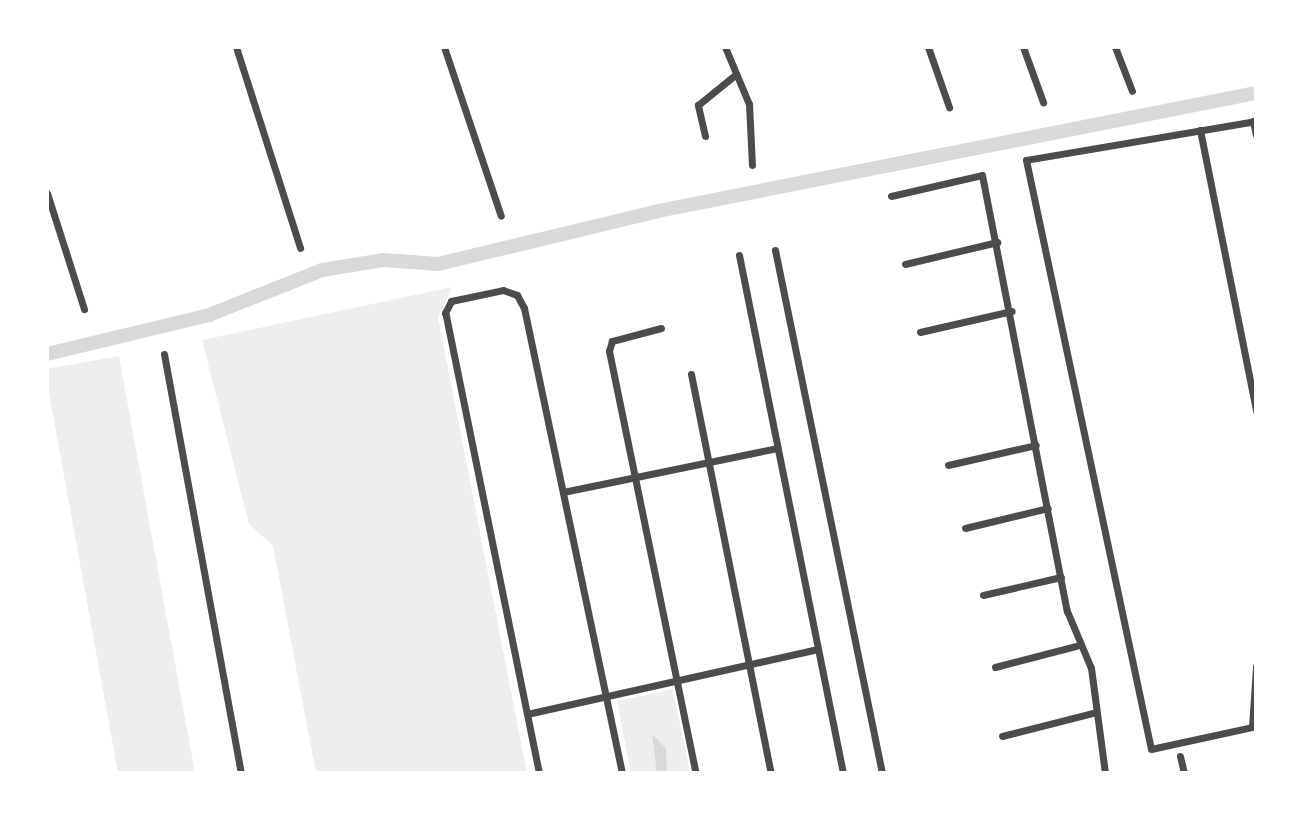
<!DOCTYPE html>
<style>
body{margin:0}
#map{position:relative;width:1303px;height:820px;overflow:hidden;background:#fff;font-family:Inter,sans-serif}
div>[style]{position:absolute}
.green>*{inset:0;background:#eee}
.water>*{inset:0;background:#d9d9d9}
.canal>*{height:14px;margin:-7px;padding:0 7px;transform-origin:7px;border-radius:7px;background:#d9d9d9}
.minor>*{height:7px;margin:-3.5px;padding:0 3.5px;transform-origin:3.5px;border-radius:3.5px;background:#4c4c4c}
span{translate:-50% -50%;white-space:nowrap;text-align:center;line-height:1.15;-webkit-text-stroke:5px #fff;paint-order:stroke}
.frame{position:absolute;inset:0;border:49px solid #fff;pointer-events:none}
</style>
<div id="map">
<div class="green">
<i style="clip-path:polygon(452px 287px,438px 317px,527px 773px,316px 773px,273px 546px,249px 524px,202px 340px)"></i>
<i style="clip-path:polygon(119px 356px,195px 773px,118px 773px,47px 382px,47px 369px)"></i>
<i style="clip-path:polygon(673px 689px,690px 773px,631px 773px,617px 701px)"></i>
</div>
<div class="water">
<i style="clip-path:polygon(652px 734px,666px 748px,667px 773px,657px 773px)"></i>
</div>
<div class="canal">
<i style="left:47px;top:354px;width:167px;rotate:-13.5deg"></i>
<i style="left:209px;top:315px;width:122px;rotate:-21.7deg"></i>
<i style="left:322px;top:270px;width:63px;rotate:-9.2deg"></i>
<i style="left:384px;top:260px;width:54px;rotate:4.2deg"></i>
<i style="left:438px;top:264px;width:226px;rotate:-13.5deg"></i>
<i style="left:658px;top:211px;width:610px;rotate:-11.16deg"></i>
</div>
<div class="minor">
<i style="left:236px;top:47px;width:211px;rotate:72.3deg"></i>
<i style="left:444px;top:47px;width:178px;rotate:71.4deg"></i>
<i style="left:725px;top:47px;width:62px;rotate:67.2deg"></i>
<i style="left:749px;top:104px;width:61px;rotate:87.2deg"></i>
<i style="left:928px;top:47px;width:64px;rotate:70.7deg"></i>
<i style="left:1023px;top:47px;width:59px;rotate:70deg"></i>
<i style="left:1115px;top:47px;width:47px;rotate:68.9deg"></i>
<i style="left:1253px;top:121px;width:14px;rotate:78deg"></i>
<i style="left:1256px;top:121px;width:233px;rotate:170.4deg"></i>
<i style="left:1026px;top:160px;width:602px;rotate:78.02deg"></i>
<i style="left:1151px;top:749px;width:103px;rotate:-12.3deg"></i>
<i style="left:1252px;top:727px;width:61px;rotate:-86.2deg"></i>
<i style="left:1200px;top:130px;width:287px;rotate:78.7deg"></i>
<i style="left:705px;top:136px;width:32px;rotate:-103deg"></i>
<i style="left:698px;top:105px;width:48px;rotate:-39deg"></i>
<i style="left:47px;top:193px;width:122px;rotate:72.3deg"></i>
<i style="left:891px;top:196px;width:93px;rotate:-13deg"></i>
<i style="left:982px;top:175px;width:444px;rotate:79deg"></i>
<i style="left:1067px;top:611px;width:62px;rotate:67.2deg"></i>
<i style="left:1091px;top:668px;width:106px;rotate:82.4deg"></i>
<i style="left:775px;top:250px;width:534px;rotate:78.44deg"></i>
<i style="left:739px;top:255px;width:528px;rotate:78.65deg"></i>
<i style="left:905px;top:264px;width:95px;rotate:-13.4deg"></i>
<i style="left:661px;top:328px;width:51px;rotate:165.1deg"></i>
<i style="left:612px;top:341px;width:10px;rotate:107deg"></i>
<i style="left:609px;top:351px;width:431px;rotate:78.4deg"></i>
<i style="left:920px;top:332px;width:94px;rotate:-12.9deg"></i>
<i style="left:164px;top:354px;width:426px;rotate:79.6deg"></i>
<i style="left:691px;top:374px;width:407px;rotate:78.7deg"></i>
<i style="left:948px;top:465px;width:90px;rotate:-12.8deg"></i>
<i style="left:563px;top:492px;width:219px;rotate:-11.6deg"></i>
<i style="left:965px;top:528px;width:85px;rotate:-13.5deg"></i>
<i style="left:983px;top:595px;width:80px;rotate:-13deg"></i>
<i style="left:995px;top:667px;width:84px;rotate:-14.5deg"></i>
<i style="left:527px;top:714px;width:298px;rotate:-12.6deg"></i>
<i style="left:1002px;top:736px;width:94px;rotate:-14.2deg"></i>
<i style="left:1180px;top:756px;width:17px;rotate:77deg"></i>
<i style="left:539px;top:773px;width:470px;rotate:-101.5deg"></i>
<i style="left:445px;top:313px;width:13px;rotate:-63deg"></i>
<i style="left:451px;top:301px;width:53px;rotate:-11.9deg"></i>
<i style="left:503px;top:290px;width:15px;rotate:20deg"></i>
<i style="left:517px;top:295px;width:15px;rotate:62deg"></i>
<i style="left:524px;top:308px;width:475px;rotate:78.1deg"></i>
</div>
<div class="frame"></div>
</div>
